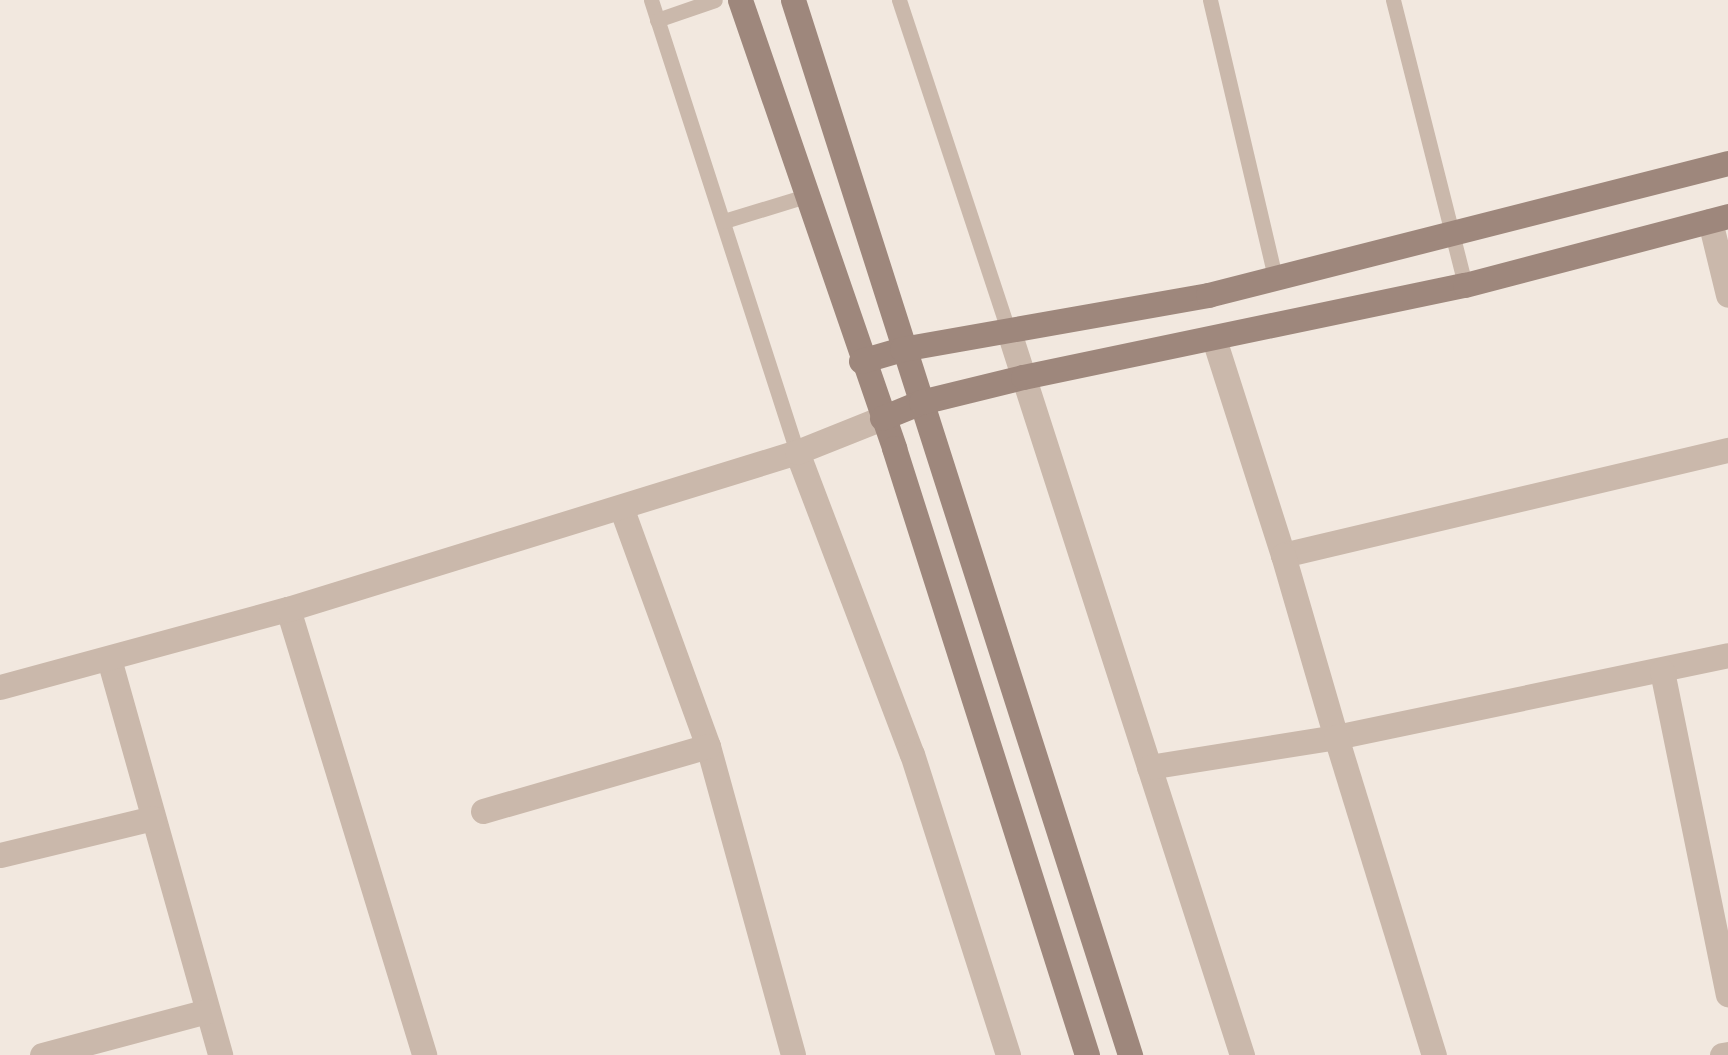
<!DOCTYPE html>
<style>
body{margin:0}
#map{position:relative;width:1728px;height:1055px;overflow:hidden;background:#f2e8df;font-family:Barlow,sans-serif}
div>[style]{position:absolute}
.lane>*{height:15px;margin:-7.5px;padding:0 7.5px;transform-origin:7.5px;border-radius:7.5px;background:#cab8ab}
.street>*{height:25px;margin:-12.5px;padding:0 12.5px;transform-origin:12.5px;border-radius:12.5px;background:#cab8ab}
.secondary>*{height:25px;margin:-12.5px;padding:0 12.5px;transform-origin:12.5px;border-radius:12.5px;background:#9e877c}
span{translate:-50% -50%;white-space:nowrap;text-align:center;line-height:1.15;-webkit-text-stroke:10px #faf3eb;paint-order:stroke}
</style>
<div id="map">
<div class="lane">
<i style="left:651px;top:0;width:475px;rotate:72.1deg"></i>
<i style="left:899px;top:0;width:350px;rotate:71.7deg"></i>
<i style="left:1210px;top:0;width:285px;rotate:76.8deg"></i>
<i style="left:1393px;top:0;width:294px;rotate:75.8deg"></i>
<i style="left:657px;top:20px;width:61px;rotate:-19deg"></i>
<i style="left:724px;top:221px;width:86px;rotate:-17deg"></i>
</div>
<div class="street">
<i style="left:1710px;top:221px;width:76px;rotate:76.3deg"></i>
<i style="left:1009px;top:332px;width:760px;rotate:72.14deg"></i>
<i style="left:1214px;top:339px;width:227px;rotate:72.3deg"></i>
<i style="left:1283px;top:555px;width:457px;rotate:-13.3deg"></i>
<i style="left:797px;top:452px;width:323px;rotate:69.2deg"></i>
<i style="left:912px;top:754px;width:316px;rotate:72.3deg"></i>
<i style="left:621px;top:507px;width:254px;rotate:70deg"></i>
<i style="left:708px;top:746px;width:320px;rotate:74.6deg"></i>
<i style="left:1283px;top:555px;width:190px;rotate:73.8deg"></i>
<i style="left:1336px;top:737px;width:400px;rotate:-11.8deg"></i>
<i style="left:288px;top:609px;width:466px;rotate:73deg"></i>
<i style="left:109px;top:659px;width:411px;rotate:74.3deg"></i>
<i style="left:1662px;top:671px;width:330px;rotate:78.5deg"></i>
<i style="left:0;top:687px;width:298px;rotate:-15.2deg"></i>
<i style="left:288px;top:609px;width:533px;rotate:-17.14deg"></i>
<i style="left:797px;top:452px;width:92px;rotate:-21.8deg"></i>
<i style="left:1149px;top:767px;width:189px;rotate:-9.1deg"></i>
<i style="left:1336px;top:737px;width:333px;rotate:72.9deg"></i>
<i style="left:483px;top:811px;width:234px;rotate:-16.1deg"></i>
<i style="left:0;top:855px;width:157px;rotate:-13.6deg"></i>
<i style="left:42px;top:1055px;width:171px;rotate:-14.9deg"></i>
<i style="left:1722px;top:1055px;width:6px;rotate:-9deg"></i>
</div>
<div class="secondary">
<i style="left:740px;top:0;width:474px;rotate:71deg"></i>
<i style="left:894px;top:448px;width:637px;rotate:72.36deg"></i>
<i style="left:793px;top:0;width:1108px;rotate:72.28deg"></i>
<i style="left:861px;top:361px;width:43px;rotate:-16.3deg"></i>
<i style="left:902px;top:349px;width:311px;rotate:-10deg"></i>
<i style="left:1208px;top:295px;width:536px;rotate:-14.24deg"></i>
<i style="left:882px;top:418px;width:42px;rotate:-22.3deg"></i>
<i style="left:921px;top:402px;width:105px;rotate:-13.8deg"></i>
<i style="left:1023px;top:377px;width:451px;rotate:-11.8deg"></i>
<i style="left:1465px;top:285px;width:272px;rotate:-14.7deg"></i>
</div>
</div>
